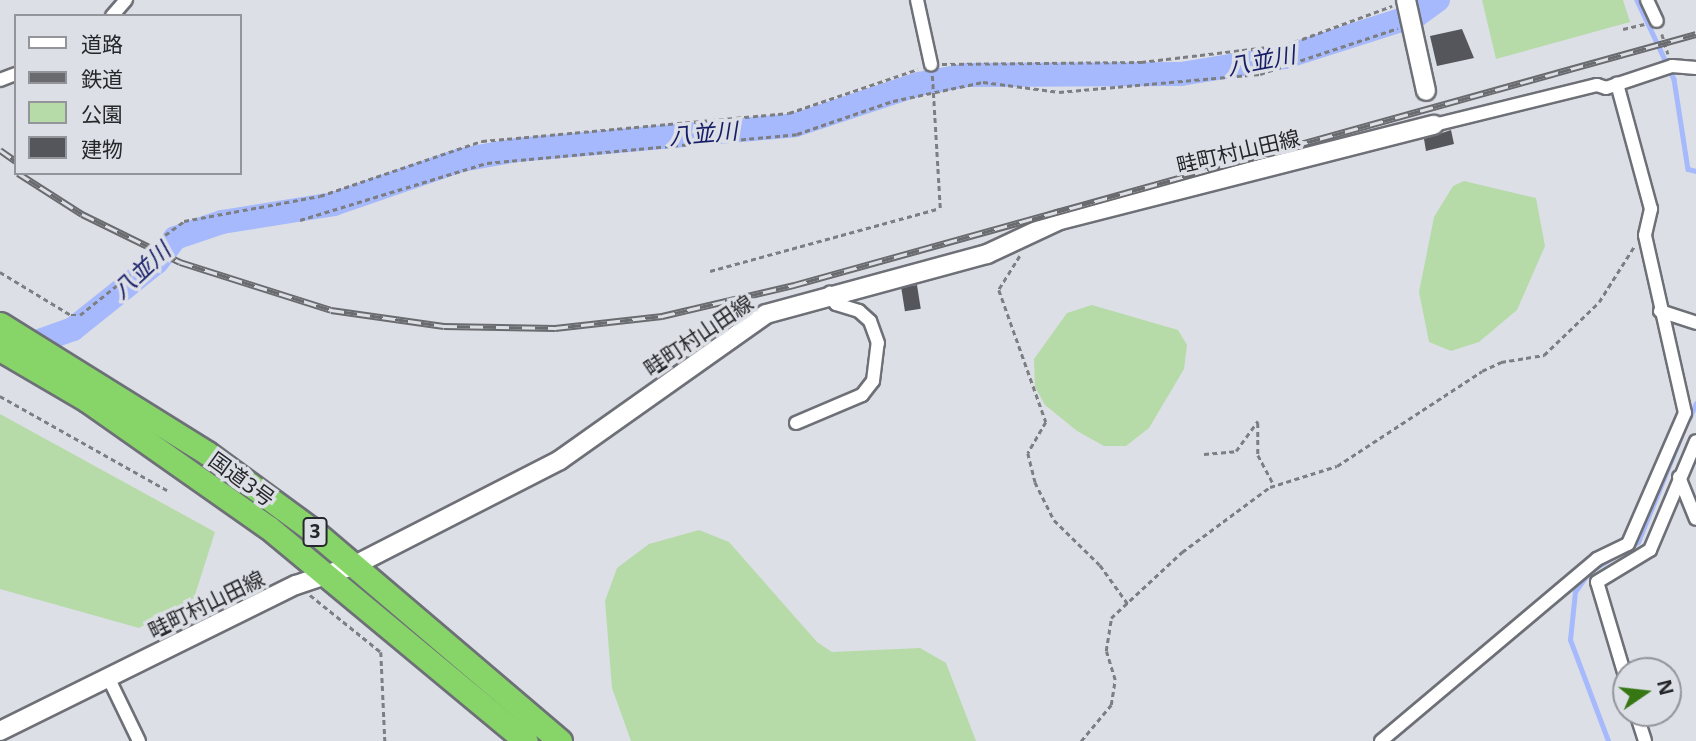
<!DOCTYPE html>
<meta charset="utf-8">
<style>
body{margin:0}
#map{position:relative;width:1696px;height:741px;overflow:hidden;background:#dddfe6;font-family:"Noto Sans","Noto Sans JP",sans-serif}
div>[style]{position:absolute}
.green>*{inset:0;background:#b6dba9}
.stream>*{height:4.5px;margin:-2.25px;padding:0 2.25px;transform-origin:2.25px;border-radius:2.25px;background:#a6b9fc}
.river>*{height:24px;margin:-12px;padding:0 12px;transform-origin:12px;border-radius:12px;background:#a6b9fc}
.building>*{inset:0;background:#54565c;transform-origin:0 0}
.path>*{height:2.5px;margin-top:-1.25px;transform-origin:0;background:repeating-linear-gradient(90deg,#7c7e82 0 5px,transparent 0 8.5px)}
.roads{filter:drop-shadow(2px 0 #6e7077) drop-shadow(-2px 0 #6e7077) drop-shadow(0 2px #6e7077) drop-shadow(0 -2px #6e7077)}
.street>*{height:12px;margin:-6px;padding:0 6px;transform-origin:6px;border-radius:6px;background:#fff}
.secondary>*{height:18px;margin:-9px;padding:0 9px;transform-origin:9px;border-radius:9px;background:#fff}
.highway>*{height:23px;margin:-11.5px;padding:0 11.5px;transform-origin:11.5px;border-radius:11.5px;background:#87d568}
.rail>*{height:7px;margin-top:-3.5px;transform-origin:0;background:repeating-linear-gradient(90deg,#dddfe6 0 13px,#696b6f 0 26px);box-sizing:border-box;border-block:2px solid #696b6f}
span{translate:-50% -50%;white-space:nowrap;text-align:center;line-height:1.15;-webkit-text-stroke:7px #dddfe6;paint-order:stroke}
.shield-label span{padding:2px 5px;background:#dddfe6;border:2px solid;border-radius:5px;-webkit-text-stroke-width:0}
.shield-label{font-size:19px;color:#26272a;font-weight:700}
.street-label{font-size:21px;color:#26272a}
.water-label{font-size:23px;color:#171e68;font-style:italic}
.legend{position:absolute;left:14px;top:14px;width:228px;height:161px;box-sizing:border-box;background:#dddfe6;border:2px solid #94959b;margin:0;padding:9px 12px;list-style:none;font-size:21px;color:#26272a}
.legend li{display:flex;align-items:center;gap:14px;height:35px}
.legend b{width:35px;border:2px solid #94959b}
.north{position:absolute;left:1612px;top:657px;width:70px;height:70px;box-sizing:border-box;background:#dddfe6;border:2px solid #94959b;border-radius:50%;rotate:76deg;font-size:19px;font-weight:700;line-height:28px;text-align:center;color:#26272a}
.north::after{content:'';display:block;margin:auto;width:24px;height:32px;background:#367714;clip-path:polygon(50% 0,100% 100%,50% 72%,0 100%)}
</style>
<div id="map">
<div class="green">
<i style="clip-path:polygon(1482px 0,1623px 0,1630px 22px,1496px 59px)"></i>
<i style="clip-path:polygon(1464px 181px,1536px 198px,1545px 246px,1517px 310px,1479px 342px,1451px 351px,1429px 342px,1419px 292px,1434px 217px,1453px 186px)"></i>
<i style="clip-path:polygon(1092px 305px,1178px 330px,1187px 345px,1184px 369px,1149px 428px,1126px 446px,1104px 446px,1077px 431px,1045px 405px,1035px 387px,1034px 359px,1067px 313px)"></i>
<i style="clip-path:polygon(0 414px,215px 532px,194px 598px,139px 628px,0 589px)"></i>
<i style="clip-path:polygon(699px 530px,729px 542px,817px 642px,832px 652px,920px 648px,946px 663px,976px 741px,631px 741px,612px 688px,605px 601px,617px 568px,649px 544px)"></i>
</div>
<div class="stream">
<i style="left:1637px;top:0;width:87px;rotate:64.9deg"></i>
<i style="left:1674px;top:79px;width:91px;rotate:81.2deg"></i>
<i style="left:1688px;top:169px;width:8px;rotate:14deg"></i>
<i style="left:1689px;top:419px;width:17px;rotate:-66deg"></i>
<i style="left:1608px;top:741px;width:108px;rotate:-110.6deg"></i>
<i style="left:1570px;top:640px;width:48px;rotate:-84.1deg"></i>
<i style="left:1575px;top:592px;width:24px;rotate:-55deg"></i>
<i style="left:1589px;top:572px;width:57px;rotate:-31.5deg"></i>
<i style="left:1638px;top:542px;width:114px;rotate:-67.9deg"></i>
</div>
<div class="river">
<i style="left:14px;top:350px;width:63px;rotate:-19.6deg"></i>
<i style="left:73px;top:329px;width:107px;rotate:-38.6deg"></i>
<i style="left:157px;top:262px;width:30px;rotate:-53deg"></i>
<i style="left:175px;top:238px;width:50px;rotate:-18.8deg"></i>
<i style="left:222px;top:222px;width:113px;rotate:-9.1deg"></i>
<i style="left:334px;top:204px;width:134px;rotate:-19.1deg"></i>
<i style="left:461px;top:160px;width:57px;rotate:-10.1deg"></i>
<i style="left:517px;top:150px;width:279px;rotate:-5.1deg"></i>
<i style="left:795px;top:125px;width:131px;rotate:-18.3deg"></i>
<i style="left:919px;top:84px;width:49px;rotate:-10.6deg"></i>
<i style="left:967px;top:75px;width:214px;rotate:-0.3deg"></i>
<i style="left:1181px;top:74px;width:105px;rotate:-9.3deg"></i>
<i style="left:1285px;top:57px;width:139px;rotate:-17.7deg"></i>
<i style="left:1417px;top:15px;width:26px;rotate:-36deg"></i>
</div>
<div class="building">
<i style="clip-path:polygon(1462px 29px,1474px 58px,1437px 66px,1430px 36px)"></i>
<i style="clip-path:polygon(1451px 130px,1454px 144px,1426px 151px,1424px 139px)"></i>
<i style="left:917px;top:285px;width:24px;height:16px;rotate:81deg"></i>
</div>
<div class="path">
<i style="left:1623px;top:29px;width:22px;rotate:-13deg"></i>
<i style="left:1662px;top:34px;width:21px;rotate:73deg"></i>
<i style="left:942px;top:64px;width:199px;rotate:-0.6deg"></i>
<i style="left:1141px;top:62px;width:146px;rotate:-6.7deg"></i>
<i style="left:1286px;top:45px;width:113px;rotate:-20.2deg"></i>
<i style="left:300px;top:220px;width:195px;rotate:-17deg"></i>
<i style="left:487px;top:163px;width:311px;rotate:-5.3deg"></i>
<i style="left:797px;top:134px;width:102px;rotate:-19deg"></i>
<i style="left:893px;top:101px;width:92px;rotate:-11.9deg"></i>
<i style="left:983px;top:82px;width:77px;rotate:7.5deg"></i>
<i style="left:1059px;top:92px;width:202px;rotate:-5.1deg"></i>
<i style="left:1260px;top:74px;width:145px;rotate:-18.4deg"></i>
<i style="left:165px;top:235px;width:24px;rotate:-36deg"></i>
<i style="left:184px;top:221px;width:138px;rotate:-10.4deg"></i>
<i style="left:320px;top:196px;width:171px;rotate:-18.8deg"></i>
<i style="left:482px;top:141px;width:308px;rotate:-5.2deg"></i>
<i style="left:789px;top:113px;width:136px;rotate:-18.8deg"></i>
<i style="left:1020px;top:256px;width:40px;rotate:122deg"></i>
<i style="left:999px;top:290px;width:140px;rotate:70.4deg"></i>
<i style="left:1046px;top:422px;width:36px;rotate:120deg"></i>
<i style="left:1028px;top:453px;width:30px;rotate:76deg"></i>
<i style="left:1035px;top:482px;width:42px;rotate:63.4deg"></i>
<i style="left:1054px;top:520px;width:64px;rotate:44.4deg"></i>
<i style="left:1100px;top:565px;width:48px;rotate:54.3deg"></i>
<i style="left:710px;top:271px;width:238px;rotate:-15.3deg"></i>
<i style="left:940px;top:208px;width:133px;rotate:-93.4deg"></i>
<i style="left:0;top:272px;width:83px;rotate:31.2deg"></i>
<i style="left:71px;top:315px;width:9px"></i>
<i style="left:80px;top:315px;width:91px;rotate:-38.8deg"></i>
<i style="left:0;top:396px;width:192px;rotate:29.4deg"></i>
<i style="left:1258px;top:423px;width:32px;rotate:90deg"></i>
<i style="left:1258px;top:455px;width:34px;rotate:62deg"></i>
<i style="left:1204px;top:454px;width:32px;rotate:-5deg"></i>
<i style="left:1236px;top:451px;width:37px;rotate:-54deg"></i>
<i style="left:310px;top:595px;width:91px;rotate:38.8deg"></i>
<i style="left:381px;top:652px;width:89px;rotate:87.4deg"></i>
<i style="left:1081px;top:741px;width:47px;rotate:-50.2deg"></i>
<i style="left:1111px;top:705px;width:25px;rotate:-81deg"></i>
<i style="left:1115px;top:680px;width:30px;rotate:-107deg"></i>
<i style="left:1106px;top:651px;width:33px;rotate:-81deg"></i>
<i style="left:1111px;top:618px;width:97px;rotate:-42.9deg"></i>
<i style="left:1182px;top:552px;width:109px;rotate:-36.5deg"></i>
<i style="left:1270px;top:487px;width:70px;rotate:-17.4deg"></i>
<i style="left:1337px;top:466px;width:173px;rotate:-33.2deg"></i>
<i style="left:1482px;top:371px;width:21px;rotate:-25deg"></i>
<i style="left:1501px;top:362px;width:44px;rotate:-9.2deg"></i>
<i style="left:1544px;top:355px;width:76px;rotate:-43.9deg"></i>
<i style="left:1599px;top:302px;width:67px;rotate:-57.7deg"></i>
</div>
<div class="roads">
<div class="street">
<i style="left:917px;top:0;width:66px;rotate:77.7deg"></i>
<i style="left:1647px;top:0;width:23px;rotate:65deg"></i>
<i style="left:112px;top:16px;width:21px;rotate:-49deg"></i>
<i style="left:0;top:80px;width:17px;rotate:-21deg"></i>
<i style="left:1434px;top:125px;width:168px;rotate:-13.8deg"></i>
<i style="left:1597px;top:85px;width:9px;rotate:18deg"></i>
<i style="left:1606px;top:88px;width:70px;rotate:-18.4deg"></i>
<i style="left:1672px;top:66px;width:24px;rotate:5deg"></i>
<i style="left:1660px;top:311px;width:38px;rotate:18deg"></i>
<i style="left:796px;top:423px;width:72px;rotate:-23deg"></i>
<i style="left:862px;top:395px;width:18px;rotate:-52deg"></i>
<i style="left:873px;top:381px;width:38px;rotate:-83deg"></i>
<i style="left:878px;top:343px;width:23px;rotate:-110deg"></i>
<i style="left:870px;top:321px;width:15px;rotate:-138deg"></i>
<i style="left:859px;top:311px;width:24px;rotate:-163deg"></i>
<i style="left:836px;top:304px;width:13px;rotate:-119deg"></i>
<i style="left:1679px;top:477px;width:45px;rotate:68deg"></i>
<i style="left:108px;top:677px;width:71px;rotate:64.2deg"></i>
<i style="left:1626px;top:679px;width:101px;rotate:-106.6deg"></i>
<i style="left:1597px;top:582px;width:62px;rotate:-31.1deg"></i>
<i style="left:1650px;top:550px;width:118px;rotate:-67.1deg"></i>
<i style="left:1636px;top:713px;width:29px;rotate:72deg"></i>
<i style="left:1381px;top:741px;width:282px;rotate:-40.1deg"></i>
<i style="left:1597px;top:559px;width:34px;rotate:-26deg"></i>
<i style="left:1628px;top:544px;width:143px;rotate:-66.5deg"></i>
<i style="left:1685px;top:413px;width:182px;rotate:-102.7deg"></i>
<i style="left:1645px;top:235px;width:27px;rotate:-77deg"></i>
<i style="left:1651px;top:209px;width:130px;rotate:-105.2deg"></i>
</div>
<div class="secondary">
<i style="left:1406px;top:0;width:93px;rotate:77.6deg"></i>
<i style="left:0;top:731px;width:330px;rotate:-26.3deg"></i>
<i style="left:296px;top:585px;width:62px;rotate:-18.7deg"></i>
<i style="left:355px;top:565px;width:230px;rotate:-27.1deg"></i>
<i style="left:560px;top:460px;width:252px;rotate:-35.3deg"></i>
<i style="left:766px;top:314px;width:229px;rotate:-15.2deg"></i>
<i style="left:987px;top:254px;width:81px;rotate:-25deg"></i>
<i style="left:1060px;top:220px;width:386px;rotate:-14.3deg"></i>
</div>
<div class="highway">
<i style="left:0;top:324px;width:244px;rotate:31.9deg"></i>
<i style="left:207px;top:453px;width:129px;rotate:36.2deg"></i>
<i style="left:311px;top:529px;width:327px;rotate:40.4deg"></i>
<i style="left:0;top:349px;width:101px;rotate:30.4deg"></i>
<i style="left:87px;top:400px;width:221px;rotate:35.1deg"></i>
<i style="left:268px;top:527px;width:335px;rotate:39.7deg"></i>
</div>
</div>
<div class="rail">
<i style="left:0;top:150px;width:19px;rotate:35deg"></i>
<i style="left:18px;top:173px;width:76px;rotate:32.6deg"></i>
<i style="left:82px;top:214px;width:109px;rotate:26.1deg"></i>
<i style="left:180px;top:262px;width:158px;rotate:17.6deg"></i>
<i style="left:331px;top:310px;width:114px;rotate:8.1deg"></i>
<i style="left:444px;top:326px;width:111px;rotate:1deg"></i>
<i style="left:555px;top:328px;width:108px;rotate:-6.4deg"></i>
<i style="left:662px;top:316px;width:136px;rotate:-13.2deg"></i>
<i style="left:794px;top:285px;width:936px;rotate:-15.55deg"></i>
</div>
<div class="shield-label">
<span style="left:315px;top:532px">3</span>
</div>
<div class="street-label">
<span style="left:1238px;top:151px;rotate:-13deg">畦町村山田線</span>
<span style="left:698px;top:335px;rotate:-34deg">畦町村山田線</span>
<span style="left:242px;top:479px;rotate:36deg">国道3号</span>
<span style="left:206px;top:604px;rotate:-26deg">畦町村山田線</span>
</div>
<div class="water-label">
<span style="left:1261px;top:60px;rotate:-11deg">八並川</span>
<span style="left:703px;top:133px;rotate:-5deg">八並川</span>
<span style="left:141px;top:270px;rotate:-43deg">八並川</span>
</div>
<ul class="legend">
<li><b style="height:9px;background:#fff"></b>道路</li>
<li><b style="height:9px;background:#696b6f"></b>鉄道</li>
<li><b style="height:19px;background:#b6dba9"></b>公園</li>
<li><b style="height:19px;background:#54565c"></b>建物</li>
</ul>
<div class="north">N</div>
</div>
